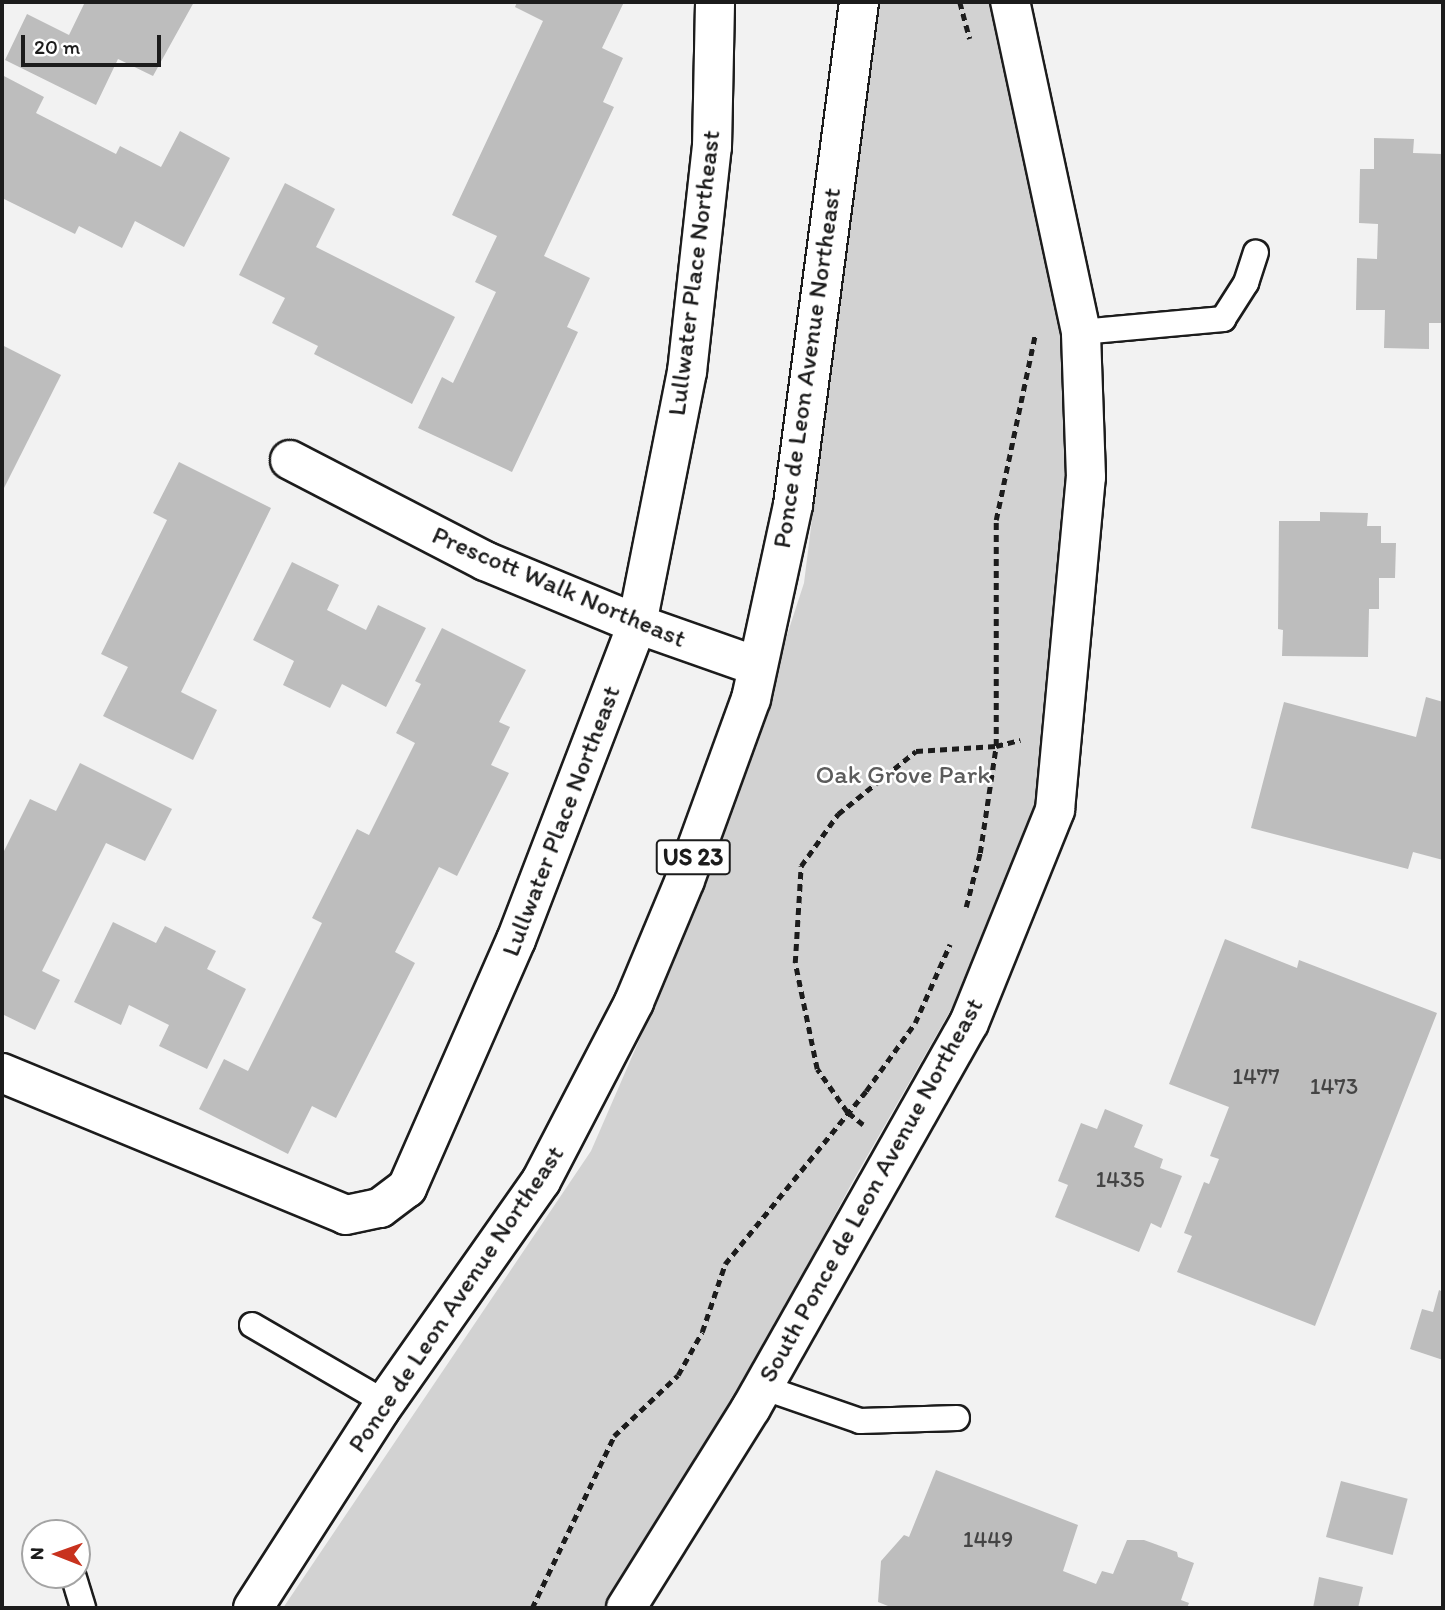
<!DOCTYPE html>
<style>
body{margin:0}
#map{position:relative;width:1445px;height:1610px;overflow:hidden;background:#f2f2f2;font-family:Itim,sans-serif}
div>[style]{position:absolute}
.green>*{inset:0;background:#d2d2d2}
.building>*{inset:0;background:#bdbdbd;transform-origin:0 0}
.path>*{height:4.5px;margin-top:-2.25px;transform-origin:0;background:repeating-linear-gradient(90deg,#1c1c1c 0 7px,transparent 0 12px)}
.roads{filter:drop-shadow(2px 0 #1c1c1c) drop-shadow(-2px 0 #1c1c1c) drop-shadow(0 2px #1c1c1c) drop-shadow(0 -2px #1c1c1c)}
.lane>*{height:24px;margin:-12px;padding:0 12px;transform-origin:12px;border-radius:12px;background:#fff}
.street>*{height:38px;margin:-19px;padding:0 19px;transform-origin:19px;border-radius:19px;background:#fff}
.highway>*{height:38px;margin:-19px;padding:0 19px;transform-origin:19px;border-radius:19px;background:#fff}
span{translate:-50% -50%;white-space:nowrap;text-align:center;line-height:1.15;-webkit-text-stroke:5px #fff;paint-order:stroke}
.number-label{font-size:23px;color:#444}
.number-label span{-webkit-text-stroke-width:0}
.shield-label span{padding:2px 5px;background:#fff;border:2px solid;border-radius:5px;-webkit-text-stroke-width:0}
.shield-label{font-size:24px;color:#1c1c1c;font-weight:700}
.street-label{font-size:26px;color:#1c1c1c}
.park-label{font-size:26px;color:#5c5c5c}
.frame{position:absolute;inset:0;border:4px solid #1c1c1c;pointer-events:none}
.north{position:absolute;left:21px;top:1519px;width:70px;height:70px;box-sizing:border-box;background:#fff;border:2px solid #a4a4a4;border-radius:50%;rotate:271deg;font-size:19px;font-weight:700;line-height:28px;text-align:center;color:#1c1c1c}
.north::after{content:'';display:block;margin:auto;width:24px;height:32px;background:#c8321e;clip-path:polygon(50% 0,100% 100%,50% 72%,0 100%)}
.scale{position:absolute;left:21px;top:35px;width:140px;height:32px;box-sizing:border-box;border:4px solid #1c1c1c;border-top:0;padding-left:9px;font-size:21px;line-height:24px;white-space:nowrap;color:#1c1c1c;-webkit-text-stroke:5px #fff;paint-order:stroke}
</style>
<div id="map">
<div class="green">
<i style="clip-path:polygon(867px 2px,1010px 2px,1093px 400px,1062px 727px,997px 929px,853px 1181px,653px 1552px,617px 1608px,283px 1608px,591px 1151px,677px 953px,730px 810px,804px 583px,864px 103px)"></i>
</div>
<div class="building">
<i style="clip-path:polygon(85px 2px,194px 2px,153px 76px,118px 59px,96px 105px,5px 60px,27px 14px,69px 35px)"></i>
<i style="clip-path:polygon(517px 2px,624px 2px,602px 48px,623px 58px,603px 102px,614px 107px,544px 256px,590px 278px,567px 327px,578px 332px,512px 472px,418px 428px,442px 377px,453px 383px,496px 292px,475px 282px,497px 236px,452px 215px,543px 21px,515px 7px)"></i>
<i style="clip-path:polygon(2px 75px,44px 97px,36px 113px,116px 154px,120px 146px,161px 167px,180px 131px,230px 158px,184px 247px,135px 221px,122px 248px,79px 226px,75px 234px,2px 198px)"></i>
<i style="clip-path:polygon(1374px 138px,1414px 139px,1413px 153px,1443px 154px,1443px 323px,1429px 323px,1429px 349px,1384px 348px,1385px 310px,1356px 310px,1357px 258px,1377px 259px,1378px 224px,1359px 223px,1360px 169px,1374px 169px)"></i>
<i style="clip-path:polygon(285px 183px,335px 209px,316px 247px,455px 317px,412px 404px,314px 354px,318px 346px,272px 323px,285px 298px,239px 275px)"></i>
<i style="clip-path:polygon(2px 345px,61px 375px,2px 492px)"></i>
<i style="clip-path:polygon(179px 462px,271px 508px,181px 692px,217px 710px,193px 760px,103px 716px,128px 667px,101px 654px,167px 520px,153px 513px)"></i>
<i style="clip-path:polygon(1320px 512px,1368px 513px,1367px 526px,1381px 526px,1381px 543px,1396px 543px,1395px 578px,1379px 578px,1379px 609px,1369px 609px,1368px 657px,1282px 656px,1283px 630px,1278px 629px,1279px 521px,1320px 521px)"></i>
<i style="clip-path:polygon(292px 562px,339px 585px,327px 610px,366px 630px,378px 605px,426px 628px,386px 707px,342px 684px,330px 708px,283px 685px,294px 661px,253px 640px)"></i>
<i style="clip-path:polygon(442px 628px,526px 670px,499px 722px,510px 727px,491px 765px,509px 773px,457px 876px,439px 867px,395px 952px,415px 963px,336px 1118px,312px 1106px,288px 1154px,199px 1109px,224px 1059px,248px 1071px,322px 923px,312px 918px,357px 829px,369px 835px,415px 743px,396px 733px,421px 684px,415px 681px)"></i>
<i style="clip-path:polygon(1426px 697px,1443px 702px,1443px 860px,1413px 852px,1408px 869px,1251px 828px,1284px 702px,1416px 737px)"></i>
<i style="clip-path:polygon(80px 763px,172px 809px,145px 861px,106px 843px,42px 971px,60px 980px,35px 1030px,2px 1014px,2px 855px,30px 799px,56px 811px)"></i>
<i style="clip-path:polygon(113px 922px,156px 943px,165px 926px,216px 951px,207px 969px,246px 989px,207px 1069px,159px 1046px,169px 1025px,129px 1005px,121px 1025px,74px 1002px)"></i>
<i style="clip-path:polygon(1225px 939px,1297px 968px,1299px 960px,1437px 1013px,1315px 1326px,1177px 1272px,1192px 1236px,1184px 1233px,1204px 1182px,1209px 1184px,1219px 1159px,1210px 1156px,1229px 1107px,1169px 1084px)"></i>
<i style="clip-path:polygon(1105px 1109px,1143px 1125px,1134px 1147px,1163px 1159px,1160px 1168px,1182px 1176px,1161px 1228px,1151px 1223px,1139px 1252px,1055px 1217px,1068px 1185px,1058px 1181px,1081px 1123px,1097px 1129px)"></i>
<i style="clip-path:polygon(1439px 1290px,1443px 1292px,1443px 1360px,1410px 1349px,1422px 1309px,1433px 1312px)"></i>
<i style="clip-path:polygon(936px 1470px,1078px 1525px,1063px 1571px,1096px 1584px,1102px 1571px,1113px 1574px,1127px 1540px,1144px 1540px,1177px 1552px,1178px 1557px,1194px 1563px,1181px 1600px,1189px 1603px,1187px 1608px,893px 1608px,878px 1602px,881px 1561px,904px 1535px,909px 1537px)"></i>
<i style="left:1341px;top:1481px;width:69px;height:58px;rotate:15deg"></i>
<i style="clip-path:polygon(1319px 1577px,1363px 1587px,1358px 1608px,1313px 1608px)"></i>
</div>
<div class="path">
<i style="left:960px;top:2px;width:38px;rotate:75deg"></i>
<i style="left:966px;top:907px;width:56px;rotate:-75.5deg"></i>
<i style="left:980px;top:853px;width:108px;rotate:-81.5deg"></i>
<i style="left:996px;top:746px;width:226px;rotate:-90deg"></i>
<i style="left:996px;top:520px;width:189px;rotate:-78.1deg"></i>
<i style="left:863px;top:1125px;width:21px;rotate:-141deg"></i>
<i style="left:847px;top:1112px;width:52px;rotate:-124.9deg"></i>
<i style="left:817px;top:1069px;width:108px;rotate:-101.7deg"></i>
<i style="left:795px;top:963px;width:97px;rotate:-86.5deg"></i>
<i style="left:801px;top:866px;width:64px;rotate:-54.6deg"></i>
<i style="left:838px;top:814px;width:100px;rotate:-38.9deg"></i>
<i style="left:916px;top:751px;width:80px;rotate:-3.6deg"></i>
<i style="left:996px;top:746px;width:25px;rotate:-14deg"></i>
<i style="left:532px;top:1608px;width:191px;rotate:-64.5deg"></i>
<i style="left:614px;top:1436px;width:88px;rotate:-43.6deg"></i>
<i style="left:678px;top:1375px;width:49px;rotate:-60.8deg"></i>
<i style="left:702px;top:1332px;width:72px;rotate:-71.3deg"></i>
<i style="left:725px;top:1264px;width:223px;rotate:-50.8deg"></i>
<i style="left:866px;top:1091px;width:84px;rotate:-54.2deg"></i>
<i style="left:915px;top:1023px;width:86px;rotate:-66.1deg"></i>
</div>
<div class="roads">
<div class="lane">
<i style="left:1081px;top:332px;width:143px;rotate:-5.2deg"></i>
<i style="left:1223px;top:319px;width:43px;rotate:-57.4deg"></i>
<i style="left:1246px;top:283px;width:32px;rotate:-72deg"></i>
<i style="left:252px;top:1325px;width:155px;rotate:30.2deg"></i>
<i style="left:762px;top:1387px;width:104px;rotate:19.1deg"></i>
<i style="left:860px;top:1421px;width:97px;rotate:-1.8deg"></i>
<i style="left:74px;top:1578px;width:31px;rotate:73deg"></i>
</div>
<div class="street">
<i style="left:290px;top:460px;width:220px;rotate:27.4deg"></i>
<i style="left:485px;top:561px;width:165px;rotate:22.5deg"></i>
<i style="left:637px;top:624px;width:126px;rotate:19.4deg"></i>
<i style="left:2px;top:1073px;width:372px;rotate:22.4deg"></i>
<i style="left:346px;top:1215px;width:35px;rotate:-12deg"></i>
<i style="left:380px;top:1208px;width:34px;rotate:-37deg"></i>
<i style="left:407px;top:1188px;width:271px;rotate:-66.3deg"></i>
<i style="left:516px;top:940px;width:338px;rotate:-69deg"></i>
<i style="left:637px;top:624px;width:257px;rotate:-78.8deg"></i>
<i style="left:687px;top:372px;width:226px;rotate:-83.7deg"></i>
<i style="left:712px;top:147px;width:145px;rotate:-88.8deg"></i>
<i style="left:626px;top:1608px;width:236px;rotate:-58deg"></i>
<i style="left:751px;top:1408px;width:442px;rotate:-60.5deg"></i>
<i style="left:969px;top:1023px;width:230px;rotate:-68deg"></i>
<i style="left:1055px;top:810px;width:334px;rotate:-84.7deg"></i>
<i style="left:1086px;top:477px;width:145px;rotate:-92deg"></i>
<i style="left:1081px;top:332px;width:338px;rotate:-102.1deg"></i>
</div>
<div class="highway">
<i style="left:253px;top:1608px;width:235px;rotate:-57.3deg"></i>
<i style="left:380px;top:1410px;width:280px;rotate:-54.9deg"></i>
<i style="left:541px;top:1181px;width:202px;rotate:-62.5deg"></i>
<i style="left:634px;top:1002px;width:132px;rotate:-67.3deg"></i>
<i style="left:685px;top:880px;width:193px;rotate:-70deg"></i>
<i style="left:751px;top:699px;width:198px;rotate:-77.8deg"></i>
<i style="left:793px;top:505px;width:507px;rotate:-82.52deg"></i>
</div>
</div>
<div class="number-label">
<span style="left:1256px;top:1076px">1477</span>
<span style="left:1334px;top:1086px">1473</span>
<span style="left:1120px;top:1179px">1435</span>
<span style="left:988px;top:1539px">1449</span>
</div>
<div class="shield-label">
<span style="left:693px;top:857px">US 23</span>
</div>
<div class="street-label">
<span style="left:694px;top:273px;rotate:-83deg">Lullwater Place Northeast</span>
<span style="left:807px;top:368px;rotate:-82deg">Ponce de Leon Avenue Northeast</span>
<span style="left:559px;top:587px;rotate:23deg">Prescott Walk Northeast</span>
<span style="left:561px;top:821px;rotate:-69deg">Lullwater Place Northeast</span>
<span style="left:871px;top:1190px;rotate:-61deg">South Ponce de Leon Avenue Northeast</span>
<span style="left:456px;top:1299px;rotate:-56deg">Ponce de Leon Avenue Northeast</span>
</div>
<div class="park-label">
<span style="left:903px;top:775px">Oak Grove Park</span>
</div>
<div class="frame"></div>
<div class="north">N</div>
<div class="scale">20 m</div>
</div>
